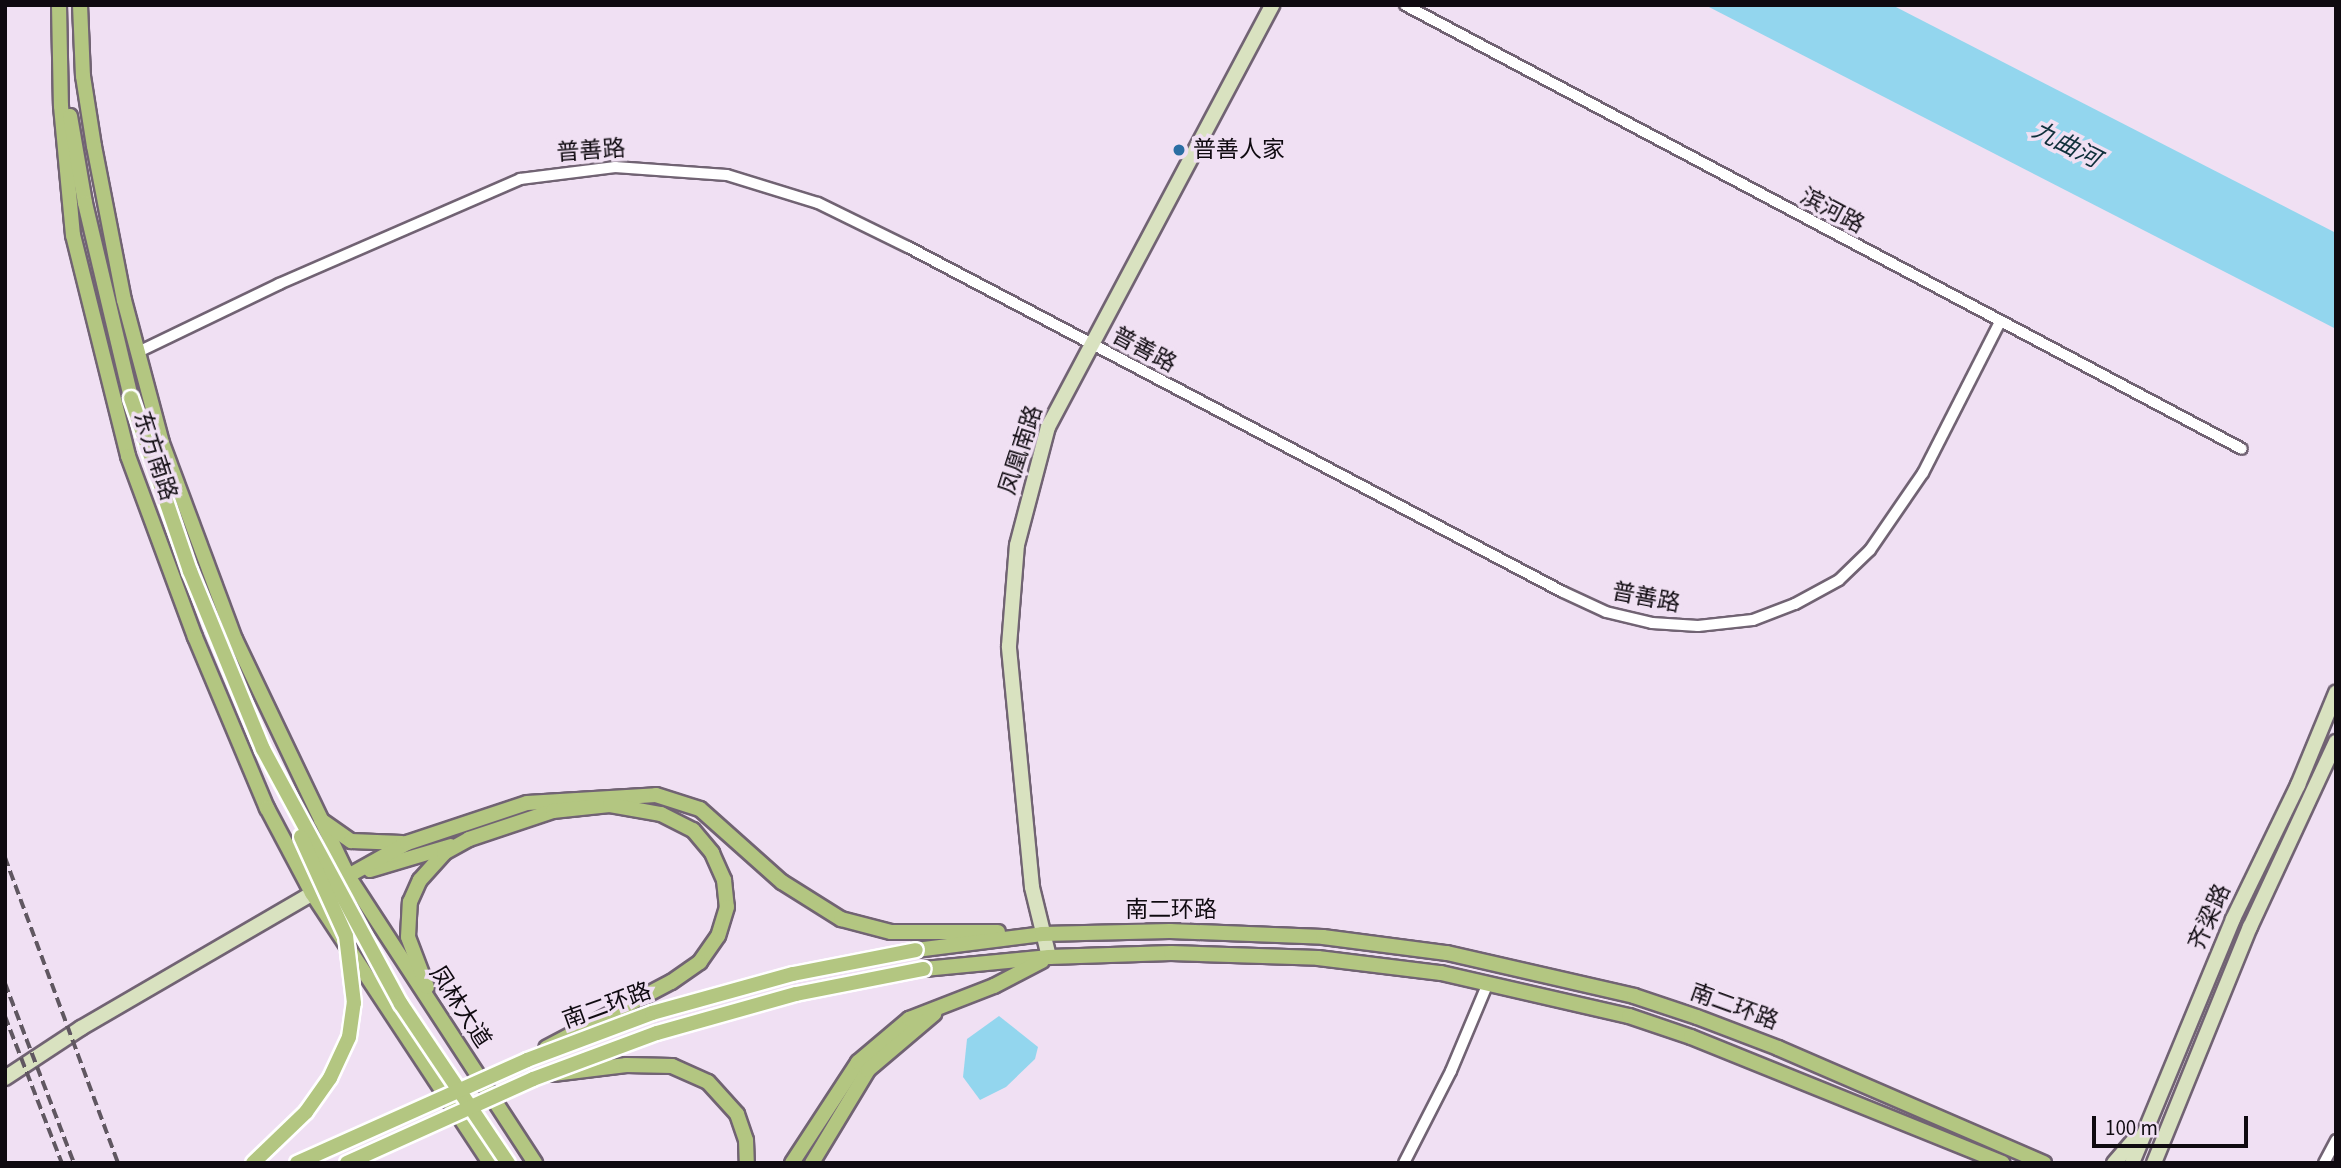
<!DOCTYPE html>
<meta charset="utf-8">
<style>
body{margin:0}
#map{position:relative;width:2341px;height:1168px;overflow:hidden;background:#f0e0f3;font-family:"Source Sans 3","Noto Sans SC",sans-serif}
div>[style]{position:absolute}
.water>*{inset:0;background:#93d6ee}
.roads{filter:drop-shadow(2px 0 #716373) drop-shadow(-2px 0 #716373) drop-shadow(0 2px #716373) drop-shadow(0 -2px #716373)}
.street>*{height:10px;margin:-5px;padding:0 5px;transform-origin:5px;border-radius:5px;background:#fff}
.secondary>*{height:14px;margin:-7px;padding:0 7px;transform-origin:7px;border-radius:7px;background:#d9e2c0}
.primary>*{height:14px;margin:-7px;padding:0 7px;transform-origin:7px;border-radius:7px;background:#b3c681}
.rail>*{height:3.5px;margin-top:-1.75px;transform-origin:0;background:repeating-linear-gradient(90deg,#605761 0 10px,transparent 0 15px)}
.bridges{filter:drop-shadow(2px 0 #fff) drop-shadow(-2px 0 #fff) drop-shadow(0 2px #fff) drop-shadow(0 -2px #fff)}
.primary-bridge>*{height:14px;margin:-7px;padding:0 7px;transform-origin:7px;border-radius:7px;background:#b3c681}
.dots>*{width:19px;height:19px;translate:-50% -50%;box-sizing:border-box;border:4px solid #f0e0f3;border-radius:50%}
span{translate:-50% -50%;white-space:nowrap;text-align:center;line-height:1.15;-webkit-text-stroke:7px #f0e0f3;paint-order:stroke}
.poi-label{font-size:23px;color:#0f0a10}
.left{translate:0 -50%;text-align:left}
.street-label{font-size:23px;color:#0f0a10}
.water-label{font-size:24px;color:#10303b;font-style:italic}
.frame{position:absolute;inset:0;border:7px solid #0f0a10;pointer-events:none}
.scale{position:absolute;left:2092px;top:1116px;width:156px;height:32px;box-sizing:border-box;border:4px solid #0f0a10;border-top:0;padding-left:9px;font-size:21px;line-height:24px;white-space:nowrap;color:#0f0a10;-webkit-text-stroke:5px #f0e0f3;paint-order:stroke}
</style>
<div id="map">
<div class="water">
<i style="clip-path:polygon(1705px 5px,1892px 5px,2336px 233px,2336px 329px)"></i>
<i style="clip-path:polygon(999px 1016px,1038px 1047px,1035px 1059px,1006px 1087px,980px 1100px,963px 1077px,967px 1039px)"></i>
</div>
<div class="roads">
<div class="street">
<i style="left:1405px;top:5px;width:947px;rotate:27.94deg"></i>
<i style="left:138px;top:352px;width:157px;rotate:-25.7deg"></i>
<i style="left:279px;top:284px;width:263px;rotate:-23.5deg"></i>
<i style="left:520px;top:179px;width:96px;rotate:-7.2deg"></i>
<i style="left:615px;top:167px;width:112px;rotate:4.1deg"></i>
<i style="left:727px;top:175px;width:95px;rotate:17.1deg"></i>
<i style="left:818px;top:203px;width:100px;rotate:26.1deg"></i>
<i style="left:908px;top:247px;width:740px;rotate:27.78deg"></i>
<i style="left:1563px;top:592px;width:47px;rotate:24.9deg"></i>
<i style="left:1606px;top:612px;width:47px;rotate:13.4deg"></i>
<i style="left:1652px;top:623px;width:46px;rotate:3.7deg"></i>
<i style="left:1698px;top:626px;width:55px;rotate:-6.2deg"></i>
<i style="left:1753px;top:620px;width:45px;rotate:-20.9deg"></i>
<i style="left:1795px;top:604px;width:50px;rotate:-28.6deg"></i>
<i style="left:1839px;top:580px;width:43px;rotate:-44.1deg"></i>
<i style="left:1870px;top:550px;width:93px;rotate:-55.5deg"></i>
<i style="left:1923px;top:473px;width:169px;rotate:-63deg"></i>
<i style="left:1404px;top:1163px;width:103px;rotate:-62.9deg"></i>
<i style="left:1451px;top:1071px;width:95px;rotate:-67.2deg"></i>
<i style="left:2324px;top:1163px;width:26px;rotate:-62deg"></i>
</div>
<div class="secondary">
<i style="left:1049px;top:957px;width:72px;rotate:-103.7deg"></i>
<i style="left:1032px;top:887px;width:242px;rotate:-95.5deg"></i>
<i style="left:1009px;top:646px;width:101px;rotate:-85.5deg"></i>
<i style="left:1017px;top:545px;width:122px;rotate:-75.3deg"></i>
<i style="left:1048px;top:427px;width:478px;rotate:-62deg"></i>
<i style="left:5px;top:1078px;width:91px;rotate:-33.3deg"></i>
<i style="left:81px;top:1028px;width:279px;rotate:-30.2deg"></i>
<i style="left:2114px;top:1163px;width:33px;rotate:-49deg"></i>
<i style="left:2132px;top:1163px;width:264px;rotate:-67.5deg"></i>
<i style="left:2233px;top:919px;width:149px;rotate:-64.1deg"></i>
<i style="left:2298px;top:785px;width:100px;rotate:-67.6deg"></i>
<i style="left:2154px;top:1163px;width:255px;rotate:-67.9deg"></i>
<i style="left:2250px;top:927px;width:204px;rotate:-65.1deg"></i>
</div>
<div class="primary">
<i style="left:59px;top:5px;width:101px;rotate:88.9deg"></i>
<i style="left:61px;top:106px;width:130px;rotate:84.7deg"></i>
<i style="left:73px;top:235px;width:228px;rotate:76deg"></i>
<i style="left:128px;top:456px;width:193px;rotate:69.7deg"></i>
<i style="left:195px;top:637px;width:186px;rotate:67.2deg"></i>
<i style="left:267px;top:808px;width:96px;rotate:62.1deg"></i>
<i style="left:312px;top:893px;width:323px;rotate:56.6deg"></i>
<i style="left:80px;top:5px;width:71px;rotate:87.6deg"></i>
<i style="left:83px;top:76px;width:71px;rotate:81.1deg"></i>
<i style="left:94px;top:146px;width:157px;rotate:79deg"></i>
<i style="left:124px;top:300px;width:148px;rotate:75.1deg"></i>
<i style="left:162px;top:443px;width:209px;rotate:69.6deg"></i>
<i style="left:235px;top:639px;width:263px;rotate:64.5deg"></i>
<i style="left:348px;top:876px;width:343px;rotate:56.9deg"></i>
<i style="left:70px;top:116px;width:88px;rotate:80.2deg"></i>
<i style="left:85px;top:203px;width:200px;rotate:76.7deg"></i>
<i style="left:321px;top:820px;width:37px;rotate:35deg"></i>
<i style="left:351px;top:841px;width:51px;rotate:2.2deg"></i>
<i style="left:370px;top:870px;width:84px;rotate:-16.5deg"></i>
<i style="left:348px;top:876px;width:68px;rotate:-29.2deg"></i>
<i style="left:407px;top:843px;width:126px;rotate:-18.4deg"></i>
<i style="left:527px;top:803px;width:129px;rotate:-3.5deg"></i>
<i style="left:656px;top:795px;width:46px;rotate:17.7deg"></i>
<i style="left:700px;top:809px;width:110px;rotate:41.7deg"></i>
<i style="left:782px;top:882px;width:70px;rotate:32.1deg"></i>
<i style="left:841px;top:919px;width:52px;rotate:14.6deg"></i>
<i style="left:891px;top:932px;width:107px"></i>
<i style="left:916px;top:950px;width:127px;rotate:-7.2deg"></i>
<i style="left:1042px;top:934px;width:128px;rotate:-1.3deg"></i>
<i style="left:1170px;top:931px;width:153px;rotate:2.2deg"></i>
<i style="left:1323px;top:937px;width:125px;rotate:7.4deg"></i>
<i style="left:1447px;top:953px;width:192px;rotate:12.9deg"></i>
<i style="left:1634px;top:996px;width:66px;rotate:18.4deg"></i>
<i style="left:1697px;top:1017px;width:87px;rotate:20.9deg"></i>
<i style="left:1778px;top:1048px;width:290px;rotate:23.4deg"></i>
<i style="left:924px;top:969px;width:126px;rotate:-5.5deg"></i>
<i style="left:1049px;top:957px;width:122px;rotate:-1.9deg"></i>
<i style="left:1171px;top:953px;width:147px;rotate:1.9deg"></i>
<i style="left:1318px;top:958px;width:124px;rotate:7deg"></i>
<i style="left:1441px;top:973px;width:193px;rotate:12.9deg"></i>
<i style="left:1629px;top:1016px;width:65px;rotate:18.7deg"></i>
<i style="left:1691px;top:1037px;width:336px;rotate:22deg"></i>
<i style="left:427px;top:987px;width:53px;rotate:-110.8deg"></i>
<i style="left:408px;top:937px;width:35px;rotate:-87deg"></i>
<i style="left:410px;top:902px;width:24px;rotate:-66deg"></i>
<i style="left:420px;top:880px;width:36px;rotate:-48deg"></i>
<i style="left:444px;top:853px;width:29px;rotate:-29deg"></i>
<i style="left:469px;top:839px;width:89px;rotate:-18.4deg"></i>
<i style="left:553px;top:811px;width:57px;rotate:-6deg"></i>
<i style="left:610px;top:805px;width:52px;rotate:10deg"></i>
<i style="left:661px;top:814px;width:36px;rotate:27deg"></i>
<i style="left:693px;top:830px;width:30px;rotate:50deg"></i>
<i style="left:712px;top:853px;width:30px;rotate:66deg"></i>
<i style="left:724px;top:880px;width:27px;rotate:84deg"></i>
<i style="left:727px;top:907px;width:30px;rotate:107deg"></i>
<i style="left:718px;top:936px;width:32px;rotate:125deg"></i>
<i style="left:700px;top:962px;width:35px;rotate:145deg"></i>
<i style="left:671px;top:982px;width:141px;rotate:152.2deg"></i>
<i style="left:553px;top:1074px;width:74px;rotate:-7deg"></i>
<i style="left:626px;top:1065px;width:46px;rotate:1.2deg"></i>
<i style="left:672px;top:1066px;width:39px;rotate:24deg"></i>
<i style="left:708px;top:1082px;width:43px;rotate:47.8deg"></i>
<i style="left:737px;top:1114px;width:28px;rotate:71deg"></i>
<i style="left:746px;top:1140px;width:23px;rotate:88deg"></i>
<i style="left:792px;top:1163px;width:121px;rotate:-56.8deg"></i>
<i style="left:858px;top:1062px;width:67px;rotate:-40.1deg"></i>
<i style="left:909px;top:1019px;width:91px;rotate:-21.2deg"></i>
<i style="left:994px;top:986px;width:54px;rotate:-27.5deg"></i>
<i style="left:812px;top:1163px;width:109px;rotate:-58.9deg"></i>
<i style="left:868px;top:1070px;width:87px;rotate:-40.3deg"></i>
</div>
</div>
<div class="rail">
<i style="left:5px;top:857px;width:326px;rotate:69.7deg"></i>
<i style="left:5px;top:983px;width:193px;rotate:69deg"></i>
<i style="left:5px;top:1016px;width:158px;rotate:68.8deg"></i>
</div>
<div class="bridges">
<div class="primary-bridge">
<i style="left:131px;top:398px;width:183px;rotate:71.2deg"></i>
<i style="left:190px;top:571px;width:192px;rotate:67.7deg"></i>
<i style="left:263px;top:749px;width:290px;rotate:61.6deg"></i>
<i style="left:401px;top:1004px;width:192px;rotate:56.1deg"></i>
<i style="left:253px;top:1163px;width:74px;rotate:-43.9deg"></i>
<i style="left:306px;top:1112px;width:42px;rotate:-54.8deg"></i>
<i style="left:330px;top:1078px;width:45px;rotate:-65.1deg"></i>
<i style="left:349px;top:1037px;width:34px;rotate:-82deg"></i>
<i style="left:354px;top:1003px;width:67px;rotate:-96.8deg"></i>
<i style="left:346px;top:936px;width:109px;rotate:-114.4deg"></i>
<i style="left:297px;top:1163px;width:252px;rotate:-24.1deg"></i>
<i style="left:527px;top:1060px;width:134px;rotate:-20.6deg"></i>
<i style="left:652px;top:1013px;width:146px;rotate:-15.5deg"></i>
<i style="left:793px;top:974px;width:125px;rotate:-11deg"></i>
<i style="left:347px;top:1163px;width:204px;rotate:-24.3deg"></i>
<i style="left:533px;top:1079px;width:132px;rotate:-20.4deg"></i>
<i style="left:657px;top:1033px;width:144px;rotate:-15.7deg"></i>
<i style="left:796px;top:994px;width:130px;rotate:-11.1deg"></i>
</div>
</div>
<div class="dots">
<i style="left:1179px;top:150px;background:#2a6ea3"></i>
</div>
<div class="poi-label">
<span class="left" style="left:1193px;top:150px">普善人家</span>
</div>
<div class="street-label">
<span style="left:591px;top:151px;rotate:-4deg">普善路</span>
<span style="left:1832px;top:211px;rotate:28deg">滨河路</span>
<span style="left:1144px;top:350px;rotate:28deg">普善路</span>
<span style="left:1021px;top:450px;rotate:-72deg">凤凰南路</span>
<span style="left:155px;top:456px;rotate:72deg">东方南路</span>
<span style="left:1646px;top:598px;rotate:11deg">普善路</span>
<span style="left:1171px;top:910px">南二环路</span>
<span style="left:2210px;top:917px;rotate:-66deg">齐梁路</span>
<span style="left:607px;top:1006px;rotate:-20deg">南二环路</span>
<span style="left:460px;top:1007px;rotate:57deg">凤林大道</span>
<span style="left:1734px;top:1007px;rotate:20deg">南二环路</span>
</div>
<div class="water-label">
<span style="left:2066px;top:145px;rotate:27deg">九曲河</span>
</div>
<div class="frame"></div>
<div class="scale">100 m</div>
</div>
